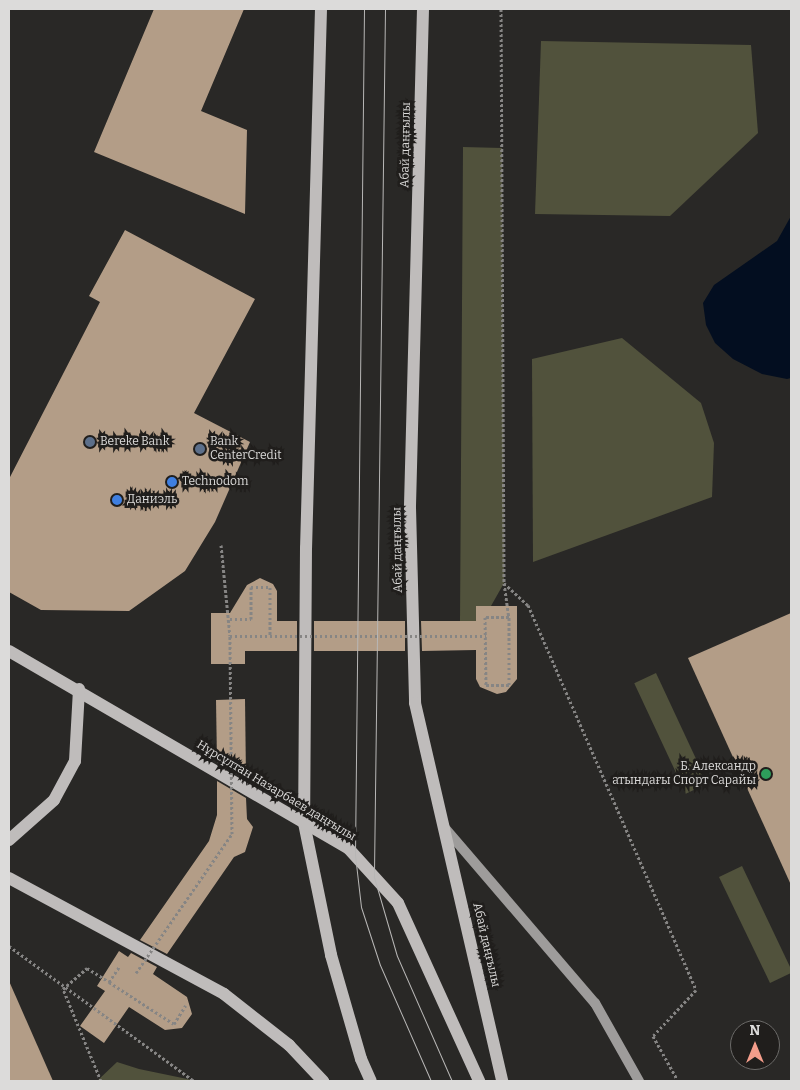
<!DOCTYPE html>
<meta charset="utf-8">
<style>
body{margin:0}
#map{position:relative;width:800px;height:1090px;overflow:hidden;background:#292826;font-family:Bitter,serif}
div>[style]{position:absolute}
.green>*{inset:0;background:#51523c;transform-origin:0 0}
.water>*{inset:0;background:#030e20}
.building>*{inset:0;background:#b39d87;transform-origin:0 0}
.path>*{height:3px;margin-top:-1.5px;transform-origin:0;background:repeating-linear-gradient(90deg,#868584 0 2.5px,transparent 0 5px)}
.secondary>*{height:10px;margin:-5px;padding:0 5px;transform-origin:5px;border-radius:5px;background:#9e9c9b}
.primary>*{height:12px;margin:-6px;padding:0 6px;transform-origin:6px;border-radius:6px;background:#bfbcbb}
.tram>*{height:1px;margin:-0.5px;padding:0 0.5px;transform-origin:0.5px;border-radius:0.5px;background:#b8b7b6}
.path-bridge>*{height:3px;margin-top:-1.5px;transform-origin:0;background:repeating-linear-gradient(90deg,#868584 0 2.5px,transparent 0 5px)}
.dots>*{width:14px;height:14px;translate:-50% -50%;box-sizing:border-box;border:2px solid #201e1c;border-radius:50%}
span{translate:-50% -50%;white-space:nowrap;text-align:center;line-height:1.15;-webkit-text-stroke:5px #201e1c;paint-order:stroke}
.street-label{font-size:12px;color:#dcdbda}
.poi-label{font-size:12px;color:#dcdbda}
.left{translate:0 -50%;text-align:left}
.right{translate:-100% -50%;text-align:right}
.frame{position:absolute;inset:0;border:10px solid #dcdbda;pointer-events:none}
.north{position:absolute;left:730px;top:1020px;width:50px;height:50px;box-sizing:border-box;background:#201e1c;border:1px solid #6b6a68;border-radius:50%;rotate:0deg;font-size:14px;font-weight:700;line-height:20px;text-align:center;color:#dcdbda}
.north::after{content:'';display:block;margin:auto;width:18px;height:22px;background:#f49d8b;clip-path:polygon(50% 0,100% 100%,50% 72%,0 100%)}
</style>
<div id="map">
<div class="green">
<i style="clip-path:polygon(541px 41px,751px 45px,758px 133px,670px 216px,535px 214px)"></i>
<i style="clip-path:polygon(463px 147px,502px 148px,504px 583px,491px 606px,476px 606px,476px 621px,460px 621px)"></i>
<i style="clip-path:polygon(622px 338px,701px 403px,714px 443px,712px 497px,533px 562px,532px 359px)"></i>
<i style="left:656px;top:673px;width:122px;height:24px;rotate:65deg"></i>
<i style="clip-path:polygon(742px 866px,791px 969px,791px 973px,770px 983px,719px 877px)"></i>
<i style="clip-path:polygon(117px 1062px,139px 1069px,197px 1081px,97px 1081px)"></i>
</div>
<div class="water">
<i style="clip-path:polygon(791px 216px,791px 378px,787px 379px,762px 374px,733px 359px,715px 343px,706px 325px,703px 303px,714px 285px,777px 241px)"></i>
</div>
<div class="building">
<i style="clip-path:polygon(154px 9px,244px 9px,201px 111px,247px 130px,245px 214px,94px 152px)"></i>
<i style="clip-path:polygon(125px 230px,255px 299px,194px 413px,250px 442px,215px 522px,185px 571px,129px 611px,41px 610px,9px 592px,9px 479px,100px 302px,89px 296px)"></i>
<i style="clip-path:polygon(260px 578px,273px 584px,277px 591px,277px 621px,297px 621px,297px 651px,245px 651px,245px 664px,211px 664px,211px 613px,230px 613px,247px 585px)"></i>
<i style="clip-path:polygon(476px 606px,517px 606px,517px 679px,506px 692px,497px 694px,480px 687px,476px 679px,476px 650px,422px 651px,421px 621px,476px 621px)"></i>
<i style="clip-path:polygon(791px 613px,791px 885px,688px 658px)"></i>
<i style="left:314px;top:621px;width:91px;height:30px"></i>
<i style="clip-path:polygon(245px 699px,246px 779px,217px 762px,216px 700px)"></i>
<i style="clip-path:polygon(217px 781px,246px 798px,247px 819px,253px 827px,245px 852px,234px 857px,167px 954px,140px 940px,209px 841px,217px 815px)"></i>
<i style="clip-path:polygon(119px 951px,128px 957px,131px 953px,157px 967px,153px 974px,187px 997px,192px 1014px,182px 1028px,165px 1030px,129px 1007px,104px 1043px,80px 1026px,105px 991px,97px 986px)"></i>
<i style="clip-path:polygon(9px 981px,53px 1081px,9px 1081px)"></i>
</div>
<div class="path">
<i style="left:501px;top:9px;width:574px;rotate:89.7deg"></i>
<i style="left:504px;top:583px;width:34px;rotate:82deg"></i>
<i style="left:509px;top:617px;width:24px;rotate:180deg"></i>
<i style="left:485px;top:617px;width:68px;rotate:89.2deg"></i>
<i style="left:486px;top:685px;width:23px"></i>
<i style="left:509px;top:685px;width:68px;rotate:-90deg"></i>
<i style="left:221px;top:545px;width:91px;rotate:84.4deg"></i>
<i style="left:504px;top:583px;width:33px;rotate:43deg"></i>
<i style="left:528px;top:605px;width:420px;rotate:66.4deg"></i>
<i style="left:696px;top:990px;width:63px;rotate:133.1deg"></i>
<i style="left:653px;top:1036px;width:51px;rotate:60.9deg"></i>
<i style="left:230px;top:619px;width:21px"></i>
<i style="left:251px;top:619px;width:32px;rotate:-90deg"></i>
<i style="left:251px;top:587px;width:19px"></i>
<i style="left:270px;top:587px;width:48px;rotate:90deg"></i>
<i style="left:9px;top:946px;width:229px;rotate:36.1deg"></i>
<i style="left:109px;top:982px;width:77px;rotate:32.9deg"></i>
<i style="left:174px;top:1024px;width:22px;rotate:-58deg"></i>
<i style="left:101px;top:1081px;width:100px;rotate:-112.4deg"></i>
<i style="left:63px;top:989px;width:32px;rotate:-41deg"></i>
<i style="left:87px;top:968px;width:26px;rotate:32deg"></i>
<i style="left:109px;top:982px;width:18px;rotate:-56deg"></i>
</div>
<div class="secondary">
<i style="left:444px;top:827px;width:232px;rotate:49.4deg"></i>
<i style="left:595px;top:1003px;width:90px;rotate:60.6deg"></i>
</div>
<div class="primary">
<i style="left:321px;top:9px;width:539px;rotate:91.59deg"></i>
<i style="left:306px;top:548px;width:275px;rotate:90.4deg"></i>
<i style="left:304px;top:823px;width:135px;rotate:78.4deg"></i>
<i style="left:331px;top:955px;width:108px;rotate:73.9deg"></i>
<i style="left:361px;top:1059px;width:24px;rotate:66deg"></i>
<i style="left:423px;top:9px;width:499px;rotate:91.5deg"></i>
<i style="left:410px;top:508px;width:195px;rotate:88.5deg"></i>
<i style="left:415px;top:703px;width:388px;rotate:77deg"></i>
<i style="left:9px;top:651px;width:392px;rotate:30.2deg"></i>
<i style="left:348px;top:848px;width:74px;rotate:47.7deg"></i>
<i style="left:398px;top:903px;width:196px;rotate:65.5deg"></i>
<i style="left:9px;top:840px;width:60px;rotate:-41.6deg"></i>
<i style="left:54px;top:800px;width:44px;rotate:-61.7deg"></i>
<i style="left:75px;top:761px;width:72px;rotate:-86.8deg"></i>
<i style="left:9px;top:878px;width:244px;rotate:28.3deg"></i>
<i style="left:224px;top:994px;width:83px;rotate:38.1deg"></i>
<i style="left:289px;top:1045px;width:50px;rotate:46.6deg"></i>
</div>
<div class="tram">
<i style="left:364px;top:9px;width:846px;rotate:90.61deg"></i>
<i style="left:355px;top:855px;width:52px;rotate:83.4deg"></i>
<i style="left:361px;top:907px;width:61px;rotate:71.9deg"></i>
<i style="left:380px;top:965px;width:127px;rotate:66.3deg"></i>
<i style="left:385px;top:9px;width:868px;rotate:90.73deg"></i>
<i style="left:374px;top:877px;width:82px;rotate:73.8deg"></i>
<i style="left:397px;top:956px;width:137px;rotate:66.3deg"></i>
</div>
<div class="path-bridge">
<i style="left:136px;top:973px;width:169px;rotate:-55.4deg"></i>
<i style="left:232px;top:834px;width:198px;rotate:-90.6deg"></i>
<i style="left:230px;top:636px;width:256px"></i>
</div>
<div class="dots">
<i style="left:90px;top:442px;background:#5c6f8a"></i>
<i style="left:200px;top:449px;background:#5c6f8a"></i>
<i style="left:172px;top:482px;background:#3f7fe0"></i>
<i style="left:117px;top:500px;background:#3f7fe0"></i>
<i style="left:766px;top:774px;background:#2e9e5b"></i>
</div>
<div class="street-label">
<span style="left:406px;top:145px;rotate:-89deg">Абай даңғылы</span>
<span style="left:398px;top:550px;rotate:-91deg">Абай даңғылы</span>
<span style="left:276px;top:791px;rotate:31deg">Нұрсұлтан Назарбаев даңғылы</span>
<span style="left:486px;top:945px;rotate:77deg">Абай даңғылы</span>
</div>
<div class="poi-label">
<span class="left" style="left:100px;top:442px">Bereke Bank</span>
<span class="left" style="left:210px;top:449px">Bank<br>CenterCredit</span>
<span class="left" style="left:182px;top:482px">Technodom</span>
<span class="left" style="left:127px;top:500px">Даниэль</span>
<span class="right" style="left:756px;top:774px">Б. Александр<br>атындағы Спорт Сарайы</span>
</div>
<div class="frame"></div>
<div class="north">N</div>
</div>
